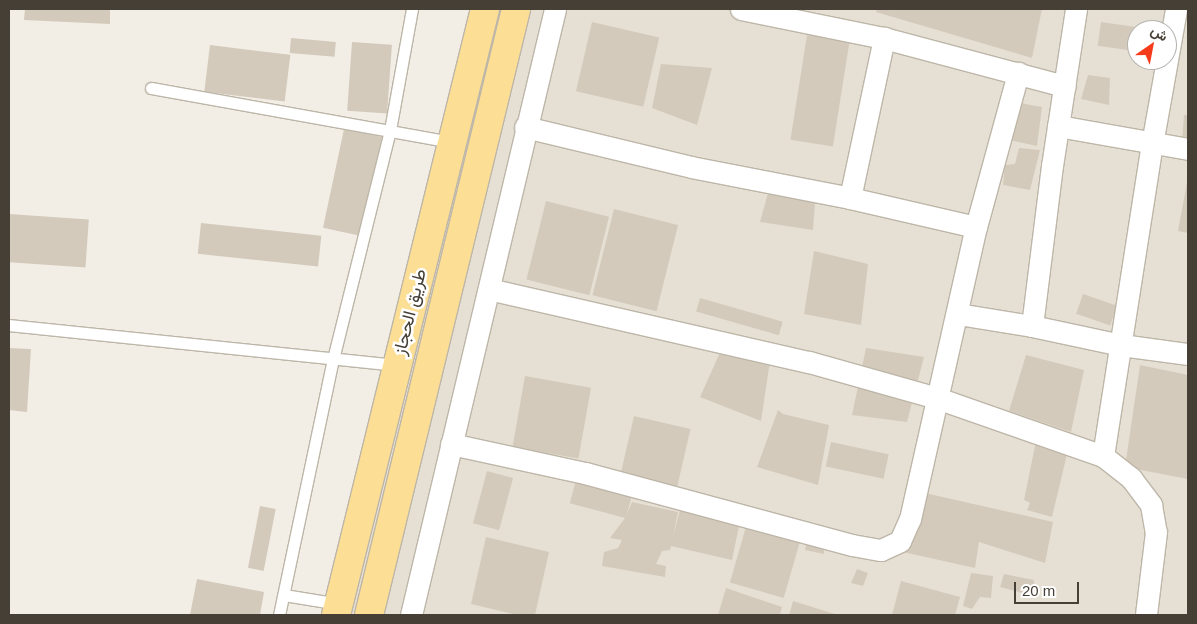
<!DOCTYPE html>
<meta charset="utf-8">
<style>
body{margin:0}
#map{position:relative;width:1197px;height:624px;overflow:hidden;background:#f2eee6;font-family:Arial,Vazirmatn,sans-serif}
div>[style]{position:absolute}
.residential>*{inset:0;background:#e6e0d4}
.building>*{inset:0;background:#d4cabb;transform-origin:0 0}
.roads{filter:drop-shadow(1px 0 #bdb6a8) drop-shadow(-1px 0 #bdb6a8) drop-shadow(0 1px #bdb6a8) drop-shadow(0 -1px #bdb6a8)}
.service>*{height:11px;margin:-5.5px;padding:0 5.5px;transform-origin:5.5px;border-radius:5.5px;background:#fff}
.minor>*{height:21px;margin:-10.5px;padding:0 10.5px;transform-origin:10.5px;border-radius:10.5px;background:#fff}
.primary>*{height:28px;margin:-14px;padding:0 14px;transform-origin:14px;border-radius:14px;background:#fcde95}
span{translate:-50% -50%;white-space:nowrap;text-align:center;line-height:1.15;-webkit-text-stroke:5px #fff;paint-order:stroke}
.street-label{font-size:18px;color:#453f35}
.frame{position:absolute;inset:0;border:10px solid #453f35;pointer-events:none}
.north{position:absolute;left:1127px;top:20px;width:50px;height:50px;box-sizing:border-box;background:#fff;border:1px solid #b5b2ae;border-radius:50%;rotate:33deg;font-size:14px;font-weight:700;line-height:20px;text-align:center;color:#453f35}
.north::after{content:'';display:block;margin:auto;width:18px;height:22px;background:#f53b1a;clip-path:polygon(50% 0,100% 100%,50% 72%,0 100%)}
.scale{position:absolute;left:1014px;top:582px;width:65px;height:22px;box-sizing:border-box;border:2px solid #453f35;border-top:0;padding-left:6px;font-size:15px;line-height:18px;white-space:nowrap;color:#453f35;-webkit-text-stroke:4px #fff;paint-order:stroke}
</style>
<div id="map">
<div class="residential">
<i style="clip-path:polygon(evenodd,491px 9px,1188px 9px,1188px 615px,342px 615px,491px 9px,1137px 30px,1167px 30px,1167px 60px,1137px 60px,1137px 30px)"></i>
</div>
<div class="building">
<i style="clip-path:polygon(25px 9px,110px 9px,110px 24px,24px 20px)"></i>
<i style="clip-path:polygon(877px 9px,1042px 9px,1032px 58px,876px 12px)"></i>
<i style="left:592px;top:22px;width:69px;height:71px;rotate:13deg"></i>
<i style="left:1101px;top:22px;width:37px;height:24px;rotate:8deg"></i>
<i style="left:807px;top:35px;width:43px;height:106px;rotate:9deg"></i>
<i style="left:291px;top:38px;width:45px;height:15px;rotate:5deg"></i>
<i style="left:352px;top:42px;width:40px;height:69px;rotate:4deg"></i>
<i style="left:210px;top:45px;width:81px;height:47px;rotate:7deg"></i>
<i style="clip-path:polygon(661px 64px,712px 68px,697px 125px,652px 108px)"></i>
<i style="clip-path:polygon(1088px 75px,1110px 78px,1109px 105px,1081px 99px)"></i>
<i style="clip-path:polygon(1020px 103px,1042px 107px,1037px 146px,1009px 140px)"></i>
<i style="clip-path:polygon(1184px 115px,1188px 115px,1188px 141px,1182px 141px)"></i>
<i style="left:344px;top:129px;width:39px;height:101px;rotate:12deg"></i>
<i style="clip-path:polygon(1019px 148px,1040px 150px,1030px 190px,1003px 185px,1005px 165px,1015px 164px)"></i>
<i style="clip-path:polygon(1187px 182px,1188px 182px,1188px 233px,1178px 231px)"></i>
<i style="clip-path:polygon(768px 193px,815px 203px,813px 230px,760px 222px)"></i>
<i style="left:546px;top:201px;width:65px;height:81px;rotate:14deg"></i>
<i style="left:614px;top:209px;width:66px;height:89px;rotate:14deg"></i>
<i style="left:9px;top:214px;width:80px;height:48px;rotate:4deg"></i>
<i style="left:201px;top:223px;width:121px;height:31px;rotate:6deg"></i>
<i style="clip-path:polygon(814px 251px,868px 264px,861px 325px,804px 314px)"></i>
<i style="left:1083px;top:294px;width:36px;height:21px;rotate:19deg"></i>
<i style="left:700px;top:298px;width:86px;height:14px;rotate:16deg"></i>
<i style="clip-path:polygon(9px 348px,31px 349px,27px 412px,9px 410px)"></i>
<i style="clip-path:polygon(722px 348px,770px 361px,761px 421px,700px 397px)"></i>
<i style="clip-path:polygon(866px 348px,924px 357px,907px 422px,852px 415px)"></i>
<i style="clip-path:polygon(1026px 355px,1084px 370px,1071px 432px,1009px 411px)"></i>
<i style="clip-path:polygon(1140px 365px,1188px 375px,1188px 479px,1125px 467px)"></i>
<i style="left:525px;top:376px;width:67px;height:72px;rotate:10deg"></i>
<i style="clip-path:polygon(778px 410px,783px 414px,829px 425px,818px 485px,757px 467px)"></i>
<i style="left:634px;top:416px;width:58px;height:59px;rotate:13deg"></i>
<i style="clip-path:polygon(1036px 441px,1068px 450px,1052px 517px,1027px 510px,1030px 503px,1024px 500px)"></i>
<i style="left:831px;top:442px;width:59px;height:25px;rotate:12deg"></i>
<i style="left:487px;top:471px;width:27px;height:54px;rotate:15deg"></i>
<i style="left:576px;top:480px;width:58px;height:24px;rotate:15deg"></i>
<i style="clip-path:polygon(925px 493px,1053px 522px,1045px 563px,979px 542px,975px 568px,903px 552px,917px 521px)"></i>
<i style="clip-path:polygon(632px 502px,678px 512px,673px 537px,681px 506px,740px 521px,732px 560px,671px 546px,670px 550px,662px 551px,656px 564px,666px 566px,665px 577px,602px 566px,604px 552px,618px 548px,622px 540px,610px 538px,625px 518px)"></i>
<i style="left:260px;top:506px;width:16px;height:63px;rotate:11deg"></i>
<i style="left:747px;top:523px;width:56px;height:62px;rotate:16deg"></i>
<i style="clip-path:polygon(486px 537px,549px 552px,535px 615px,518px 615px,471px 604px)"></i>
<i style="clip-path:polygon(807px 541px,824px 545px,824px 554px,805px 550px)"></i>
<i style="clip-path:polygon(857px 569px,868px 573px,863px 586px,851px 583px)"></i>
<i style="clip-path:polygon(971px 573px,993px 576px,991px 598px,980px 597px,972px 609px,963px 606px)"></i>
<i style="clip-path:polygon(1004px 574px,1034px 580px,1034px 596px,1000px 587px)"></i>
<i style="clip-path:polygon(197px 579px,264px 592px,260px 615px,190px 615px)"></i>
<i style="clip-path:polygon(901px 581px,960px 597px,955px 615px,892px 615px)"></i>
<i style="clip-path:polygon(726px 588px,782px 607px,780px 615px,718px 615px)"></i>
<i style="clip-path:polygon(793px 601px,838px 615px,789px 615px)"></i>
</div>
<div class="roads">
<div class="service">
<i style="left:151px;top:88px;width:306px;rotate:10.2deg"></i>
<i style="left:9px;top:325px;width:389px;rotate:5.9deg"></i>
<i style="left:284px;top:595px;width:56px;rotate:9.3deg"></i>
<i style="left:279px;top:615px;width:262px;rotate:-78.1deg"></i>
<i style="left:333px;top:359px;width:236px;rotate:-76deg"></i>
<i style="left:390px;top:130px;width:123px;rotate:-79.7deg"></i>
</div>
<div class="minor">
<i style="left:741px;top:9px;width:146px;rotate:11.5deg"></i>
<i style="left:884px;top:38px;width:187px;rotate:14.9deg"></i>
<i style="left:1058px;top:126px;width:132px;rotate:10deg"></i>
<i style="left:525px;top:127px;width:171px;rotate:13.5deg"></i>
<i style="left:691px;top:167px;width:162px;rotate:11deg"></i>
<i style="left:850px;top:198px;width:129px;rotate:13deg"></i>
<i style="left:976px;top:227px;width:160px;rotate:-74.7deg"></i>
<i style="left:850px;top:198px;width:164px;rotate:-78deg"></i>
<i style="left:489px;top:289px;width:328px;rotate:12.9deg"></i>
<i style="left:809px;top:362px;width:133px;rotate:15.7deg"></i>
<i style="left:937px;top:398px;width:176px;rotate:19.3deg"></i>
<i style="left:1103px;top:456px;width:36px;rotate:38deg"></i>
<i style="left:1131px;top:478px;width:34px;rotate:53deg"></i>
<i style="left:1151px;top:505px;width:27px;rotate:80deg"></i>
<i style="left:1156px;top:532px;width:84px;rotate:96.9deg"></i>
<i style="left:958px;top:314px;width:75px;rotate:9.2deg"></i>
<i style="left:1032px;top:326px;width:91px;rotate:12.1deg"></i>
<i style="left:1121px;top:345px;width:68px;rotate:7.7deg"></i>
<i style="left:1032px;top:326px;width:161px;rotate:-82.9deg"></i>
<i style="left:1052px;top:166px;width:159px;rotate:-81.3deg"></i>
<i style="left:451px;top:444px;width:137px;rotate:12.2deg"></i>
<i style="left:585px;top:473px;width:277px;rotate:15.1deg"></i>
<i style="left:852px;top:545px;width:29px;rotate:10deg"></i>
<i style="left:881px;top:550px;width:21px;rotate:-25deg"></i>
<i style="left:900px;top:541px;width:24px;rotate:-66deg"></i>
<i style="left:910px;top:519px;width:299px;rotate:-77.3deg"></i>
<i style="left:1103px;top:456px;width:316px;rotate:-81.1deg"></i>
<i style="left:1152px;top:144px;width:137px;rotate:-79.9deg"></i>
<i style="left:411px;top:615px;width:623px;rotate:-76.63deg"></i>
</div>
<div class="primary">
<i style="left:336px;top:615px;width:624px;rotate:-76.19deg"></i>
<i style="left:369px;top:615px;width:624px;rotate:-76.36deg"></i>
</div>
</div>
<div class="street-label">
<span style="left:410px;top:312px;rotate:-76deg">طريق الحجاز</span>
</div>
<div class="frame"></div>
<div class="north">ش</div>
<div class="scale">20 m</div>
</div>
